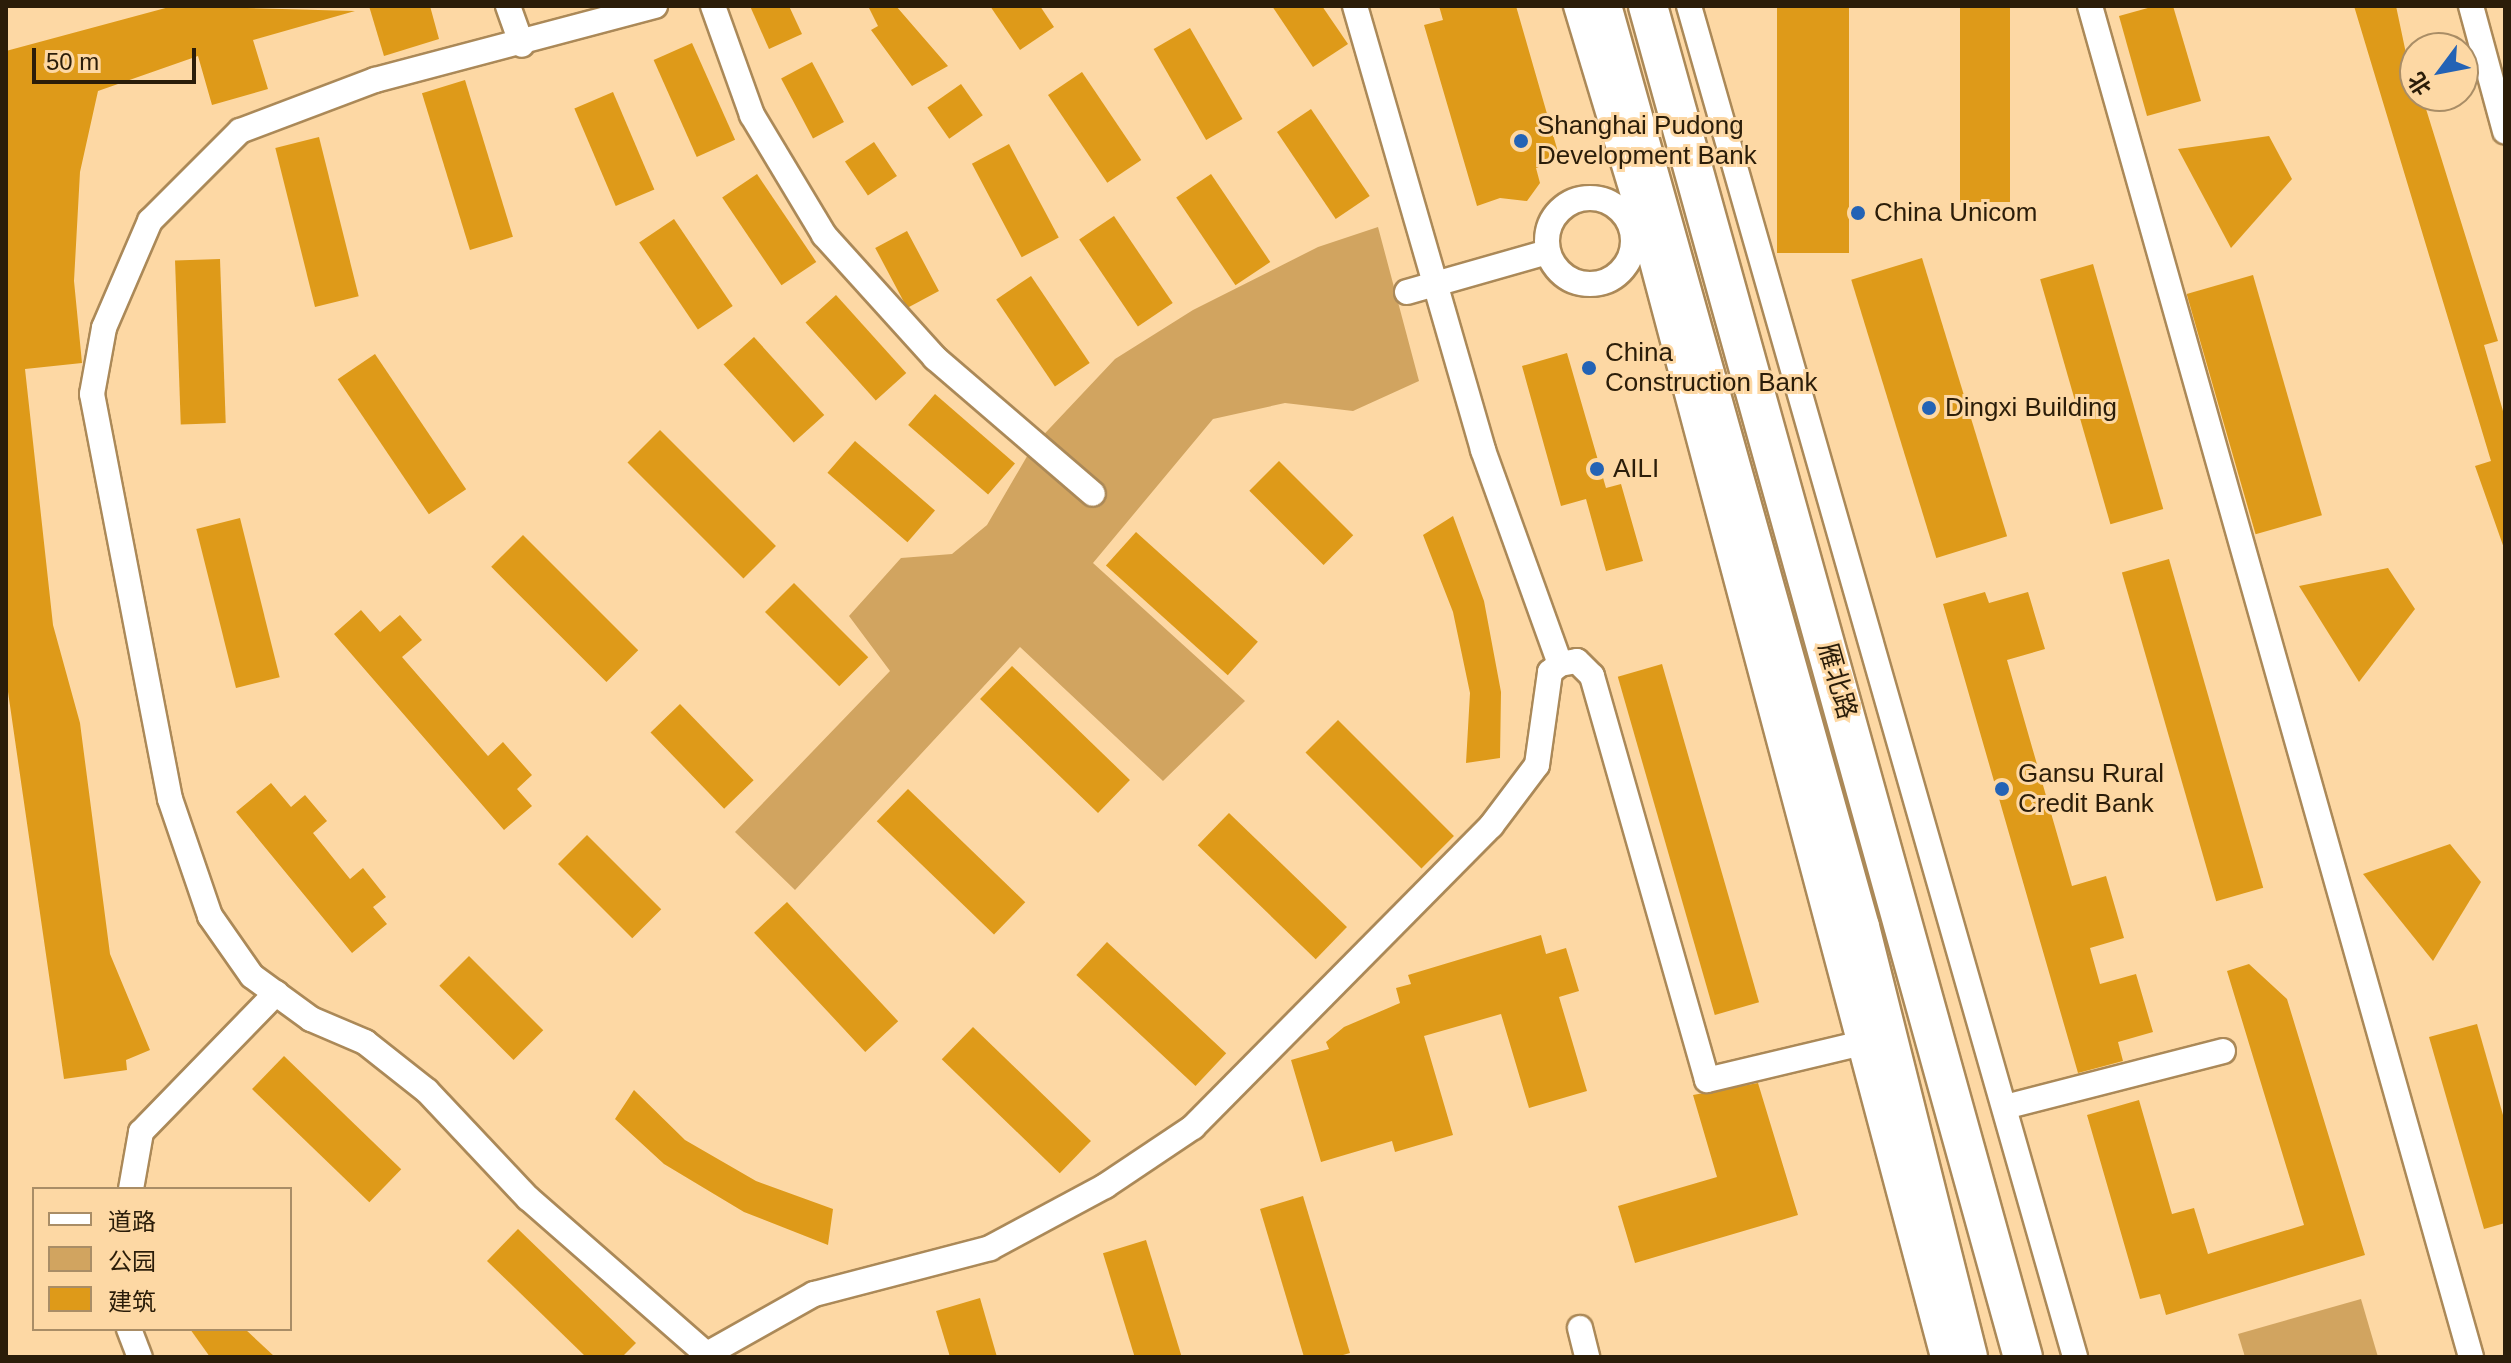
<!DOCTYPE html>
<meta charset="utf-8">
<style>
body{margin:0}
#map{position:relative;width:2511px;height:1363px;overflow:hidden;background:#fdd8a4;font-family:Helvetica,"Noto Sans SC",sans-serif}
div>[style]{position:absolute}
.green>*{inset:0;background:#d1a460}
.building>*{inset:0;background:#de9a19;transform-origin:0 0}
.roads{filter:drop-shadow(2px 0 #ab8958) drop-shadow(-2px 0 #ab8958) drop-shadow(0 2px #ab8958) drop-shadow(0 -2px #ab8958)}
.minor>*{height:24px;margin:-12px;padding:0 12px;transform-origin:12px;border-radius:12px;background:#fff}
.minor>.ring{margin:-12px;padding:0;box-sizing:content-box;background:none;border:24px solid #fff;border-radius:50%}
.primary>*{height:38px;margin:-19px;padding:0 19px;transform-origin:19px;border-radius:19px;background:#fff}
.dots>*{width:22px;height:22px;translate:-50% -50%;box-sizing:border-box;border:4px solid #fdd8a4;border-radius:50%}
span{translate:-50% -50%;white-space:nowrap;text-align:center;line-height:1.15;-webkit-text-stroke:6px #fdd8a4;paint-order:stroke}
.poi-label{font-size:26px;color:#2b1d09}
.left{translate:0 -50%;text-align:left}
.street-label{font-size:26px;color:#2b1d09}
.frame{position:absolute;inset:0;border:8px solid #2b1d09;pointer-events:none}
.legend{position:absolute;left:32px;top:1187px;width:260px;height:144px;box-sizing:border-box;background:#fdd8a4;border:2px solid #a98d66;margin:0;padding:10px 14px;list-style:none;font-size:24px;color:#2b1d09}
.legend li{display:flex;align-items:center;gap:16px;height:40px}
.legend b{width:40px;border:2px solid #a98d66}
.north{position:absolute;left:2399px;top:32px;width:80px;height:80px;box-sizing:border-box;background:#fdd8a4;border:2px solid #a98d66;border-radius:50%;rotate:238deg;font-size:22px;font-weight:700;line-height:32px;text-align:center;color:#2b1d09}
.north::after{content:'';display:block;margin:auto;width:28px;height:36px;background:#2463b5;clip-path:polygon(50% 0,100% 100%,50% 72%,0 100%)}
.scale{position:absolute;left:32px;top:48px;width:164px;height:36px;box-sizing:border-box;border:4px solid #2b1d09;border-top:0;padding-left:10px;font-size:24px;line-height:28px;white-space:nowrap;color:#2b1d09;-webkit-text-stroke:6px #fdd8a4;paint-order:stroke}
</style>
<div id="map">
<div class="green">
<i style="clip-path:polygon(1378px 227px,1419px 381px,1353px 411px,1285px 403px,1213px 419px,1093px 563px,1245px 701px,1163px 781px,1020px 647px,795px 890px,735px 832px,890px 671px,849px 616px,901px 558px,952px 554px,987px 525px,1033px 446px,1115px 359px,1193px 310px,1318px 247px)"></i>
<i style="clip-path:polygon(2361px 1299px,2378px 1357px,2245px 1357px,2238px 1334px)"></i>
</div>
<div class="building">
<i style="clip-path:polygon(173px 6px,355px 11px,253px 40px,268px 89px,212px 105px,198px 56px,98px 91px,80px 172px,74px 281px,82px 363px,25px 369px,53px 625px,80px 723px,110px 954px,150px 1050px,126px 1060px,127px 1070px,64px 1079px,6px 678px,6px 51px)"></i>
<i style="clip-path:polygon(369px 6px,430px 6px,439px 39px,384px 56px)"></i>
<i style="clip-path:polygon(750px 6px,789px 6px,802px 34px,769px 49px)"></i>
<i style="clip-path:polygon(868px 6px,896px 6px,948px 66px,912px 86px,871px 30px,878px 26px)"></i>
<i style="clip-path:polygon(990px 6px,1040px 6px,1054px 27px,1020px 50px)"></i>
<i style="clip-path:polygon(1272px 6px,1322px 6px,1348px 44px,1313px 67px)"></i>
<i style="clip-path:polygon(1439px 6px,1516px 6px,1560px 159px,1536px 168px,1540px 183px,1527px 201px,1500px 198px,1477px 206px,1424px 25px,1443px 20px)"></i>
<i style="left:1777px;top:6px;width:72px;height:247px"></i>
<i style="left:1960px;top:6px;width:50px;height:196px"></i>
<i style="clip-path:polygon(2155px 6px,2173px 6px,2201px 101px,2147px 116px,2119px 16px)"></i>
<i style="clip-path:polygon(2354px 6px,2396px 6px,2415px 96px,2422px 96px,2498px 341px,2484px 345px,2505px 418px,2505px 551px,2475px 466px,2491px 461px)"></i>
<i style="left:1190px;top:28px;width:105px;height:42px;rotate:60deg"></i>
<i style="left:692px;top:43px;width:106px;height:42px;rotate:66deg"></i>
<i style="left:812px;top:62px;width:68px;height:35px;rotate:62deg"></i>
<i style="left:1082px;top:72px;width:106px;height:41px;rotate:56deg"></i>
<i style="left:465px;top:80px;width:164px;height:45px;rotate:73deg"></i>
<i style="left:961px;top:84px;width:38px;height:41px;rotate:55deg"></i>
<i style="left:613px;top:92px;width:106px;height:42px;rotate:67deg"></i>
<i style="left:1311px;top:109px;width:105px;height:41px;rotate:56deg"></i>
<i style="clip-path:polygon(2269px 136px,2292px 179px,2231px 248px,2178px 149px)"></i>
<i style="left:319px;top:137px;width:164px;height:45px;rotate:76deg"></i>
<i style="left:874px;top:142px;width:41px;height:35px;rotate:56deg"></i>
<i style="left:1009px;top:144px;width:106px;height:42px;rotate:62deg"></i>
<i style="left:757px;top:174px;width:106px;height:42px;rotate:56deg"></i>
<i style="left:1211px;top:174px;width:106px;height:42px;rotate:56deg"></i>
<i style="left:1114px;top:216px;width:105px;height:42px;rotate:56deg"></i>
<i style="left:674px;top:219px;width:105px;height:42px;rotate:56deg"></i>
<i style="left:907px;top:231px;width:68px;height:36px;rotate:62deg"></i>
<i style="left:1922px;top:258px;width:291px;height:74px;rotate:73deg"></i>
<i style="left:220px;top:259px;width:164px;height:45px;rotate:88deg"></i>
<i style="left:2093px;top:264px;width:255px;height:55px;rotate:74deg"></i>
<i style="left:2253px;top:275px;width:250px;height:69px;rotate:74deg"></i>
<i style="left:1031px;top:276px;width:105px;height:42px;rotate:56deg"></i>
<i style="left:836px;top:295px;width:105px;height:41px;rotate:48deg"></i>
<i style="left:754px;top:337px;width:105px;height:41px;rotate:48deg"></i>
<i style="clip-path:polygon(1567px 353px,1606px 488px,1621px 484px,1643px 561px,1606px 571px,1586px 499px,1561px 506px,1522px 366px)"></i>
<i style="left:375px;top:354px;width:163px;height:45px;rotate:56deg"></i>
<i style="left:935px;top:394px;width:106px;height:41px;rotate:41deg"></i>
<i style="left:660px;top:430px;width:164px;height:46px;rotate:45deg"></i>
<i style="left:855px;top:441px;width:106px;height:42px;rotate:41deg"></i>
<i style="left:1279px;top:461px;width:105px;height:42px;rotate:45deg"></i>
<i style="clip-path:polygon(1453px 516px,1484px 601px,1501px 692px,1500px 758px,1466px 763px,1470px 693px,1453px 612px,1423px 535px)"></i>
<i style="left:240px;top:518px;width:164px;height:45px;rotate:76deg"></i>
<i style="left:1136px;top:532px;width:164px;height:45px;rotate:42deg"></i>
<i style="left:523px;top:535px;width:163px;height:45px;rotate:45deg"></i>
<i style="left:2169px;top:559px;width:342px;height:49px;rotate:74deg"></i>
<i style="clip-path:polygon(2388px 568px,2415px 609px,2359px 682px,2299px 586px)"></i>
<i style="left:794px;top:583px;width:105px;height:41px;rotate:45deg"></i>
<i style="clip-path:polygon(1985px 592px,1989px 603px,2028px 592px,2045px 649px,2007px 660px,2072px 886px,2106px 876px,2124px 938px,2090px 948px,2100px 984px,2136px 974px,2153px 1032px,2118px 1042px,2123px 1061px,2078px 1073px,1943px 604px)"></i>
<i style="clip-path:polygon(361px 610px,380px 632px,400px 615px,422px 640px,402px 657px,488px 756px,503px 742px,532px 775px,517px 789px,532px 806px,504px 830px,334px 634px)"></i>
<i style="left:1662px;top:664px;width:352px;height:46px;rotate:74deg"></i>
<i style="left:1012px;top:666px;width:164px;height:46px;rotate:44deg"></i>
<i style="left:680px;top:704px;width:106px;height:41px;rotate:46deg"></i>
<i style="left:1338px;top:720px;width:164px;height:46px;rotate:45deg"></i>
<i style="clip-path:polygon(271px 783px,291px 807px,305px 795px,327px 821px,313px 833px,350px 879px,363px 868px,386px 897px,373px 907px,387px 924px,352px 953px,236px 812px)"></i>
<i style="left:908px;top:789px;width:163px;height:45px;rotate:44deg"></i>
<i style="left:1229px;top:813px;width:164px;height:45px;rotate:44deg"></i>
<i style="left:587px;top:835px;width:105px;height:41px;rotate:45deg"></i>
<i style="clip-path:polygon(2450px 844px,2481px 882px,2433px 961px,2363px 874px)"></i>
<i style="left:787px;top:902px;width:163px;height:45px;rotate:47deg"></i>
<i style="clip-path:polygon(1541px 935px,1546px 954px,1566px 948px,1579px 991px,1559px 997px,1587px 1091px,1529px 1108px,1501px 1014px,1424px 1036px,1453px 1135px,1395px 1152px,1392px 1141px,1321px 1162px,1291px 1060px,1329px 1049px,1326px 1042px,1344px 1027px,1400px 1003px,1396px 988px,1411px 984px,1408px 975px)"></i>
<i style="left:1107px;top:942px;width:163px;height:45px;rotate:43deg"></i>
<i style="left:469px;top:956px;width:105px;height:42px;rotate:45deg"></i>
<i style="clip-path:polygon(2249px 964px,2287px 999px,2365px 1255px,2166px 1315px,2160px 1294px,2140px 1299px,2087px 1115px,2139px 1100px,2172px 1214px,2194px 1208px,2208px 1254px,2304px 1225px,2227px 971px)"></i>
<i style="clip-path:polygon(2477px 1024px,2505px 1122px,2505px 1223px,2484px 1229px,2429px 1037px)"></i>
<i style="left:973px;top:1027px;width:164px;height:45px;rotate:44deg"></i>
<i style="left:284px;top:1056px;width:163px;height:46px;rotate:44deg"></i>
<i style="clip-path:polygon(1758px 1083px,1798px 1215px,1635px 1263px,1618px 1206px,1717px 1177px,1693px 1095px)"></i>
<i style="clip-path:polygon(634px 1090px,685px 1140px,756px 1181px,833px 1209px,828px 1245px,744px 1212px,664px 1164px,615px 1119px)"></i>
<i style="clip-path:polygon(1303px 1196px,1350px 1353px,1336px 1357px,1304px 1357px,1260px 1209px)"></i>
<i style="clip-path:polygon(518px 1229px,636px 1343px,622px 1357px,586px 1357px,487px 1261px)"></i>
<i style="left:1146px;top:1240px;width:122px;height:45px;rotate:73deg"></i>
<i style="clip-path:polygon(980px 1298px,997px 1357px,950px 1357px,936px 1311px)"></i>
<i style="clip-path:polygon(190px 1329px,245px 1329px,275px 1357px,210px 1357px)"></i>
</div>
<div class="roads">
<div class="minor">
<i style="left:508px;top:6px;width:41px;rotate:70.3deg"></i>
<i style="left:655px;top:6px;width:290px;rotate:165.2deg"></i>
<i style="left:375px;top:80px;width:144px;rotate:159.3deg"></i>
<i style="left:240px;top:131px;width:127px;rotate:135deg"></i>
<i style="left:150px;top:221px;width:116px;rotate:113.3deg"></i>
<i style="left:104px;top:328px;width:67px;rotate:100.3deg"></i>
<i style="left:92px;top:394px;width:412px;rotate:79.1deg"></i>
<i style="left:170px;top:799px;width:124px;rotate:71.1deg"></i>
<i style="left:210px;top:916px;width:73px;rotate:55deg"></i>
<i style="left:252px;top:976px;width:73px;rotate:36.1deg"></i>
<i style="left:311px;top:1019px;width:59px;rotate:23.1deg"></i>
<i style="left:365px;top:1042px;width:79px;rotate:38.3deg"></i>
<i style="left:427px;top:1091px;width:147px;rotate:46.7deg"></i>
<i style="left:528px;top:1198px;width:235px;rotate:41.2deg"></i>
<i style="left:713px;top:6px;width:116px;rotate:70.3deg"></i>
<i style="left:752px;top:115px;width:140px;rotate:59deg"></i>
<i style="left:824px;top:235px;width:166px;rotate:47.9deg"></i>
<i style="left:935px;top:358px;width:208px;rotate:40.7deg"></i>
<i style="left:1355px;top:6px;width:462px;rotate:73.9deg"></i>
<i style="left:1483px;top:450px;width:227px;rotate:70.2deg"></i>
<i style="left:1576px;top:6px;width:232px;rotate:73.2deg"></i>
<i style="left:1643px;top:228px;width:1168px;rotate:75.12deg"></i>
<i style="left:1689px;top:6px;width:1405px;rotate:74.05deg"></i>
<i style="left:2090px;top:6px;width:1404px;rotate:74.25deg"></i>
<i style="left:2471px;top:6px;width:130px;rotate:74.8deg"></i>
<i class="ring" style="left:1547px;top:198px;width:62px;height:62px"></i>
<i style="left:1407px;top:292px;width:146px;rotate:-15.9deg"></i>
<i style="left:2005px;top:1107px;width:225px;rotate:-14.4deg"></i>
<i style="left:131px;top:1189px;width:58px;rotate:-80deg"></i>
<i style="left:141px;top:1132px;width:194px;rotate:-45.8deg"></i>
<i style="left:1580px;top:1328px;width:30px;rotate:76deg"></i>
<i style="left:129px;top:1329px;width:30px;rotate:69deg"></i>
<i style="left:702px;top:1357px;width:129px;rotate:-29.4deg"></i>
<i style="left:814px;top:1294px;width:182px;rotate:-14.6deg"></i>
<i style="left:990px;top:1248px;width:131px;rotate:-28.3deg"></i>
<i style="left:1105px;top:1186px;width:106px;rotate:-33.8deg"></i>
<i style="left:1193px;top:1127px;width:424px;rotate:-45.3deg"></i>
<i style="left:1491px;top:826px;width:76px;rotate:-53deg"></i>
<i style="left:1537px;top:765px;width:94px;rotate:-82deg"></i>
<i style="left:1550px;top:672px;width:13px;rotate:-39deg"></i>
<i style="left:1560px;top:664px;width:17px;rotate:-10deg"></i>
<i style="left:1577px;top:661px;width:21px;rotate:45deg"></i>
<i style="left:1592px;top:676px;width:420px;rotate:74.1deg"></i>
<i style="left:1707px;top:1080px;width:186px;rotate:-13.4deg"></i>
</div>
<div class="primary">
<i style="left:1602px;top:6px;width:956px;rotate:74.35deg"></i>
<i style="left:1860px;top:927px;width:443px;rotate:75.9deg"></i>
<i style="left:1648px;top:6px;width:1402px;rotate:74.49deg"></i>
</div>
</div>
<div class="dots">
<i style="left:1521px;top:141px;background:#2463b5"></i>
<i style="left:1858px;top:213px;background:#2463b5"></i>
<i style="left:1589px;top:368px;background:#2463b5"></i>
<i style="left:1929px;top:408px;background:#2463b5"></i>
<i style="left:1597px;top:469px;background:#2463b5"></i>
<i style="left:2002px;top:789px;background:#2463b5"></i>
</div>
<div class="poi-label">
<span class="left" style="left:1537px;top:141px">Shanghai Pudong<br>Development Bank</span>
<span class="left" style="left:1874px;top:213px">China Unicom</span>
<span class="left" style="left:1605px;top:368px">China<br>Construction Bank</span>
<span class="left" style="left:1945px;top:408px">Dingxi Building</span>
<span class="left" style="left:1613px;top:469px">AILI</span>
<span class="left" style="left:2018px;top:789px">Gansu Rural<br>Credit Bank</span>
</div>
<div class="street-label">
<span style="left:1837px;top:681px;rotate:74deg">雁北路</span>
</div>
<div class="frame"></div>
<ul class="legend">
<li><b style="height:10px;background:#fff"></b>道路</li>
<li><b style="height:22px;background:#d1a460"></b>公园</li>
<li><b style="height:22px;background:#de9a19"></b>建筑</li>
</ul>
<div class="north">北</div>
<div class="scale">50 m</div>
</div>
